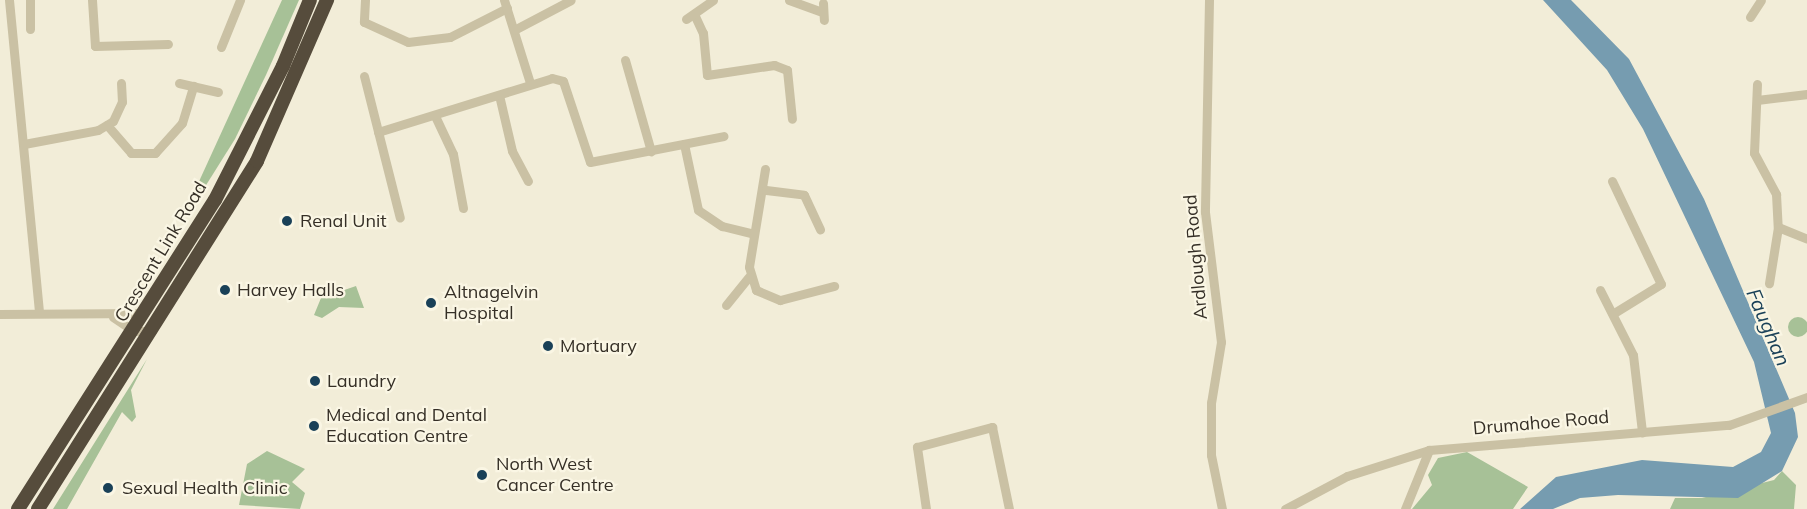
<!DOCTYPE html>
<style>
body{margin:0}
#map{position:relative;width:1807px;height:509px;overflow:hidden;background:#f2edd8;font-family:Mulish,sans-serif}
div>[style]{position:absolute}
.green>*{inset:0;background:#a7c197}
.round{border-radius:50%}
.water>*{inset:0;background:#769cb0}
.minor>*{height:9px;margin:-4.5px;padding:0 4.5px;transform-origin:4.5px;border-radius:4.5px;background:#cac1a4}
.highway>*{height:14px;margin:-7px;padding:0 7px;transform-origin:7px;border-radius:7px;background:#564c3c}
.dots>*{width:16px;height:16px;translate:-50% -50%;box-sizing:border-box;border:3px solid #faf6e4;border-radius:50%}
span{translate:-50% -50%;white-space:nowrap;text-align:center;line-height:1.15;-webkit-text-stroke:4.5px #faf6e4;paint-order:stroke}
.poi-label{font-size:18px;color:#352f26}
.left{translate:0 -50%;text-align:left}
.street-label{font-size:18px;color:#352f26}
.water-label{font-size:20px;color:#1a4158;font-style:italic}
</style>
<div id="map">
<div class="green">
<i style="clip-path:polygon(282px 0,299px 0,266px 75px,235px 139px,203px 190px,196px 188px)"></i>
<i style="clip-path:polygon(356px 286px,364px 308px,339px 307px,322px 318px,314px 315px,321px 298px)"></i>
<i class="round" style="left:1788px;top:317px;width:20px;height:20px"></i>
<i style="clip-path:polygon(147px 359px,131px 390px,136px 417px,132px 422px,122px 412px,67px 509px,53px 509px)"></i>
<i style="clip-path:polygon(267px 451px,305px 469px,292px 482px,305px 493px,300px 509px,239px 505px,247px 464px)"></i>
<i style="clip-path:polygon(1467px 452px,1528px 487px,1513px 509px,1412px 509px,1432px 485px,1428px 475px,1438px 458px)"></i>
<i style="clip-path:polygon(1782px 471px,1796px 485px,1794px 509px,1670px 509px,1675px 498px,1702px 498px,1774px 480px)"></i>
</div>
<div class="water">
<i style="clip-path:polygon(1543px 0,1571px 0,1629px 59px,1704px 199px,1795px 413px,1798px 437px,1782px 471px,1738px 498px,1618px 495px,1580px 498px,1553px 509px,1520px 509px,1556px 477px,1642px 460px,1733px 467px,1761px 452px,1771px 433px,1754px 362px,1643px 129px,1607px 70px)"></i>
</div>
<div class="minor">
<i style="left:9px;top:0;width:311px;rotate:84.5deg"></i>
<i style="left:30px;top:0;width:29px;rotate:90deg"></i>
<i style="left:92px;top:0;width:46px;rotate:86.3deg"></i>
<i style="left:95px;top:46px;width:73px;rotate:-1.6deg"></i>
<i style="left:365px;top:0;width:22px;rotate:93deg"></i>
<i style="left:364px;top:22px;width:48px;rotate:24.4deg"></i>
<i style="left:408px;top:42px;width:42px;rotate:-6.8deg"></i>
<i style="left:450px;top:37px;width:64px;rotate:-27deg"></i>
<i style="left:504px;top:0;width:87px;rotate:72.6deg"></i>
<i style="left:789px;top:0;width:33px;rotate:20deg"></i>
<i style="left:1209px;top:0;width:212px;rotate:91.1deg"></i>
<i style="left:1205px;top:212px;width:131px;rotate:83deg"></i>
<i style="left:1221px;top:342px;width:62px;rotate:99.3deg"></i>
<i style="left:1211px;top:403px;width:52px;rotate:90deg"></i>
<i style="left:1211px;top:455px;width:55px;rotate:78.5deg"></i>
<i style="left:823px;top:3px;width:17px;rotate:87deg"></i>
<i style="left:694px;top:14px;width:21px;rotate:65deg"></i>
<i style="left:703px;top:33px;width:42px;rotate:84.6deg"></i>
<i style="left:707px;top:75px;width:68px;rotate:-8.5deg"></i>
<i style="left:774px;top:65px;width:14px;rotate:21deg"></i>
<i style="left:787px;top:70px;width:49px;rotate:84.2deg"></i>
<i style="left:1750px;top:17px;width:20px;rotate:-57deg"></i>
<i style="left:686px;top:19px;width:33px;rotate:-35deg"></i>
<i style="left:514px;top:30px;width:64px;rotate:-27.8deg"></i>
<i style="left:221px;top:47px;width:51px;rotate:-68deg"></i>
<i style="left:625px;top:60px;width:95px;rotate:74.1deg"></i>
<i style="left:364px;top:76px;width:146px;rotate:75.8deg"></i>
<i style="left:179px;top:83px;width:40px;rotate:13deg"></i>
<i style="left:1757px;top:84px;width:69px;rotate:92.5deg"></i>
<i style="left:1754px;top:153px;width:47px;rotate:61.8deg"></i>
<i style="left:1776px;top:194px;width:33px;rotate:87deg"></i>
<i style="left:1778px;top:227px;width:57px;rotate:99.1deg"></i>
<i style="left:499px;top:95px;width:57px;rotate:76.9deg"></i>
<i style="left:512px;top:151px;width:34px;rotate:62deg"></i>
<i style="left:1757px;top:100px;width:50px;rotate:-6.8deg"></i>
<i style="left:435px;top:116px;width:42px;rotate:64.7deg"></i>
<i style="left:453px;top:154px;width:55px;rotate:79.5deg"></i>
<i style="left:107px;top:125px;width:37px;rotate:49deg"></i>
<i style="left:131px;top:153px;width:24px"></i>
<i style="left:155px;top:153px;width:40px;rotate:-48deg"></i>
<i style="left:182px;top:123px;width:39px;rotate:-73deg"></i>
<i style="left:378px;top:132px;width:182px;rotate:-17.2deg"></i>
<i style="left:552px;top:78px;width:11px;rotate:15deg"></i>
<i style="left:563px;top:81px;width:85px;rotate:71.6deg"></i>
<i style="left:590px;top:162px;width:136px;rotate:-11deg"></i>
<i style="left:24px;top:144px;width:75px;rotate:-10.7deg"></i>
<i style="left:98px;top:130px;width:17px;rotate:-31deg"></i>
<i style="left:113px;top:121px;width:21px;rotate:-65deg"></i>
<i style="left:122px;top:102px;width:19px;rotate:-93deg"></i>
<i style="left:684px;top:144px;width:67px;rotate:78deg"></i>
<i style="left:698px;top:210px;width:29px;rotate:34deg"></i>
<i style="left:722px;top:226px;width:33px;rotate:14deg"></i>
<i style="left:765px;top:169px;width:99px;rotate:99.3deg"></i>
<i style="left:749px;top:267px;width:24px;rotate:73deg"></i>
<i style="left:756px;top:290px;width:26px;rotate:23deg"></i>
<i style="left:780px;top:300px;width:56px;rotate:-14.5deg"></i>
<i style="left:1612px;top:181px;width:114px;rotate:64.6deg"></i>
<i style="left:1661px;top:284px;width:55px;rotate:148.3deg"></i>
<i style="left:766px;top:190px;width:38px;rotate:7deg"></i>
<i style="left:804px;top:195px;width:38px;rotate:65deg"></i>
<i style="left:1778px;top:227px;width:31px;rotate:22deg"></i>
<i style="left:1600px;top:290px;width:73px;rotate:63.1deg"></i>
<i style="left:1633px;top:355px;width:78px;rotate:83.3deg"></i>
<i style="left:726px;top:305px;width:36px;rotate:-51deg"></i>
<i style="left:0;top:314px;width:143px;rotate:-0.4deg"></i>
<i style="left:113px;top:317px;width:25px;rotate:34deg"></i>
<i style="left:134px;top:331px;width:18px"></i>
<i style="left:926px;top:509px;width:63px;rotate:-98.3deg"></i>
<i style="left:917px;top:447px;width:78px;rotate:-14.9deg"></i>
<i style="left:992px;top:427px;width:84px;rotate:78.3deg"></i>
<i style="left:1285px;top:509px;width:70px;rotate:-28deg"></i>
<i style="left:1347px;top:476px;width:86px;rotate:-17.6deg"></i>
<i style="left:1429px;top:450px;width:301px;rotate:-4.8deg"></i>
<i style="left:1729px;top:425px;width:83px;rotate:-19.7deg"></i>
<i style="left:1405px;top:509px;width:64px;rotate:-67.9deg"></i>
</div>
<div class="highway">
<i style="left:18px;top:509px;width:366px;rotate:-57.5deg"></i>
<i style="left:215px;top:200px;width:150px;rotate:-63.1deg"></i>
<i style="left:283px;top:66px;width:71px;rotate:-67.8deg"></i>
<i style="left:38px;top:509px;width:411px;rotate:-57.8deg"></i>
<i style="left:257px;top:161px;width:176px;rotate:-66.5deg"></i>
</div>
<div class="dots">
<i style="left:287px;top:221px;background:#1a4158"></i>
<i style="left:225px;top:290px;background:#1a4158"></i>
<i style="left:431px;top:303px;background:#1a4158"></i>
<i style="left:548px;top:346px;background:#1a4158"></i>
<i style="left:315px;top:381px;background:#1a4158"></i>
<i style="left:314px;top:426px;background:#1a4158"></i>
<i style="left:482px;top:475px;background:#1a4158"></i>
<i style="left:108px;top:488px;background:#1a4158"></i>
</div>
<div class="poi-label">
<span class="left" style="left:300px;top:221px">Renal Unit</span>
<span class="left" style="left:237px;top:290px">Harvey Halls</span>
<span class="left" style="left:444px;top:303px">Altnagelvin<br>Hospital</span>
<span class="left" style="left:560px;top:346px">Mortuary</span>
<span class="left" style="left:327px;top:381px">Laundry</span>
<span class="left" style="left:326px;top:426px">Medical and Dental<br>Education Centre</span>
<span class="left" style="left:496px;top:475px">North West<br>Cancer Centre</span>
<span class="left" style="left:122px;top:488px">Sexual Health Clinic</span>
</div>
<div class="street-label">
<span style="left:161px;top:252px;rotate:-59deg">Crescent Link Road</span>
<span style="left:1196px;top:257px;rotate:-95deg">Ardlough Road</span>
<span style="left:1541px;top:423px;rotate:-5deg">Drumahoe Road</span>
</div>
<div class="water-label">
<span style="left:1769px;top:327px;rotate:67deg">Faughan</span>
</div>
</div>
